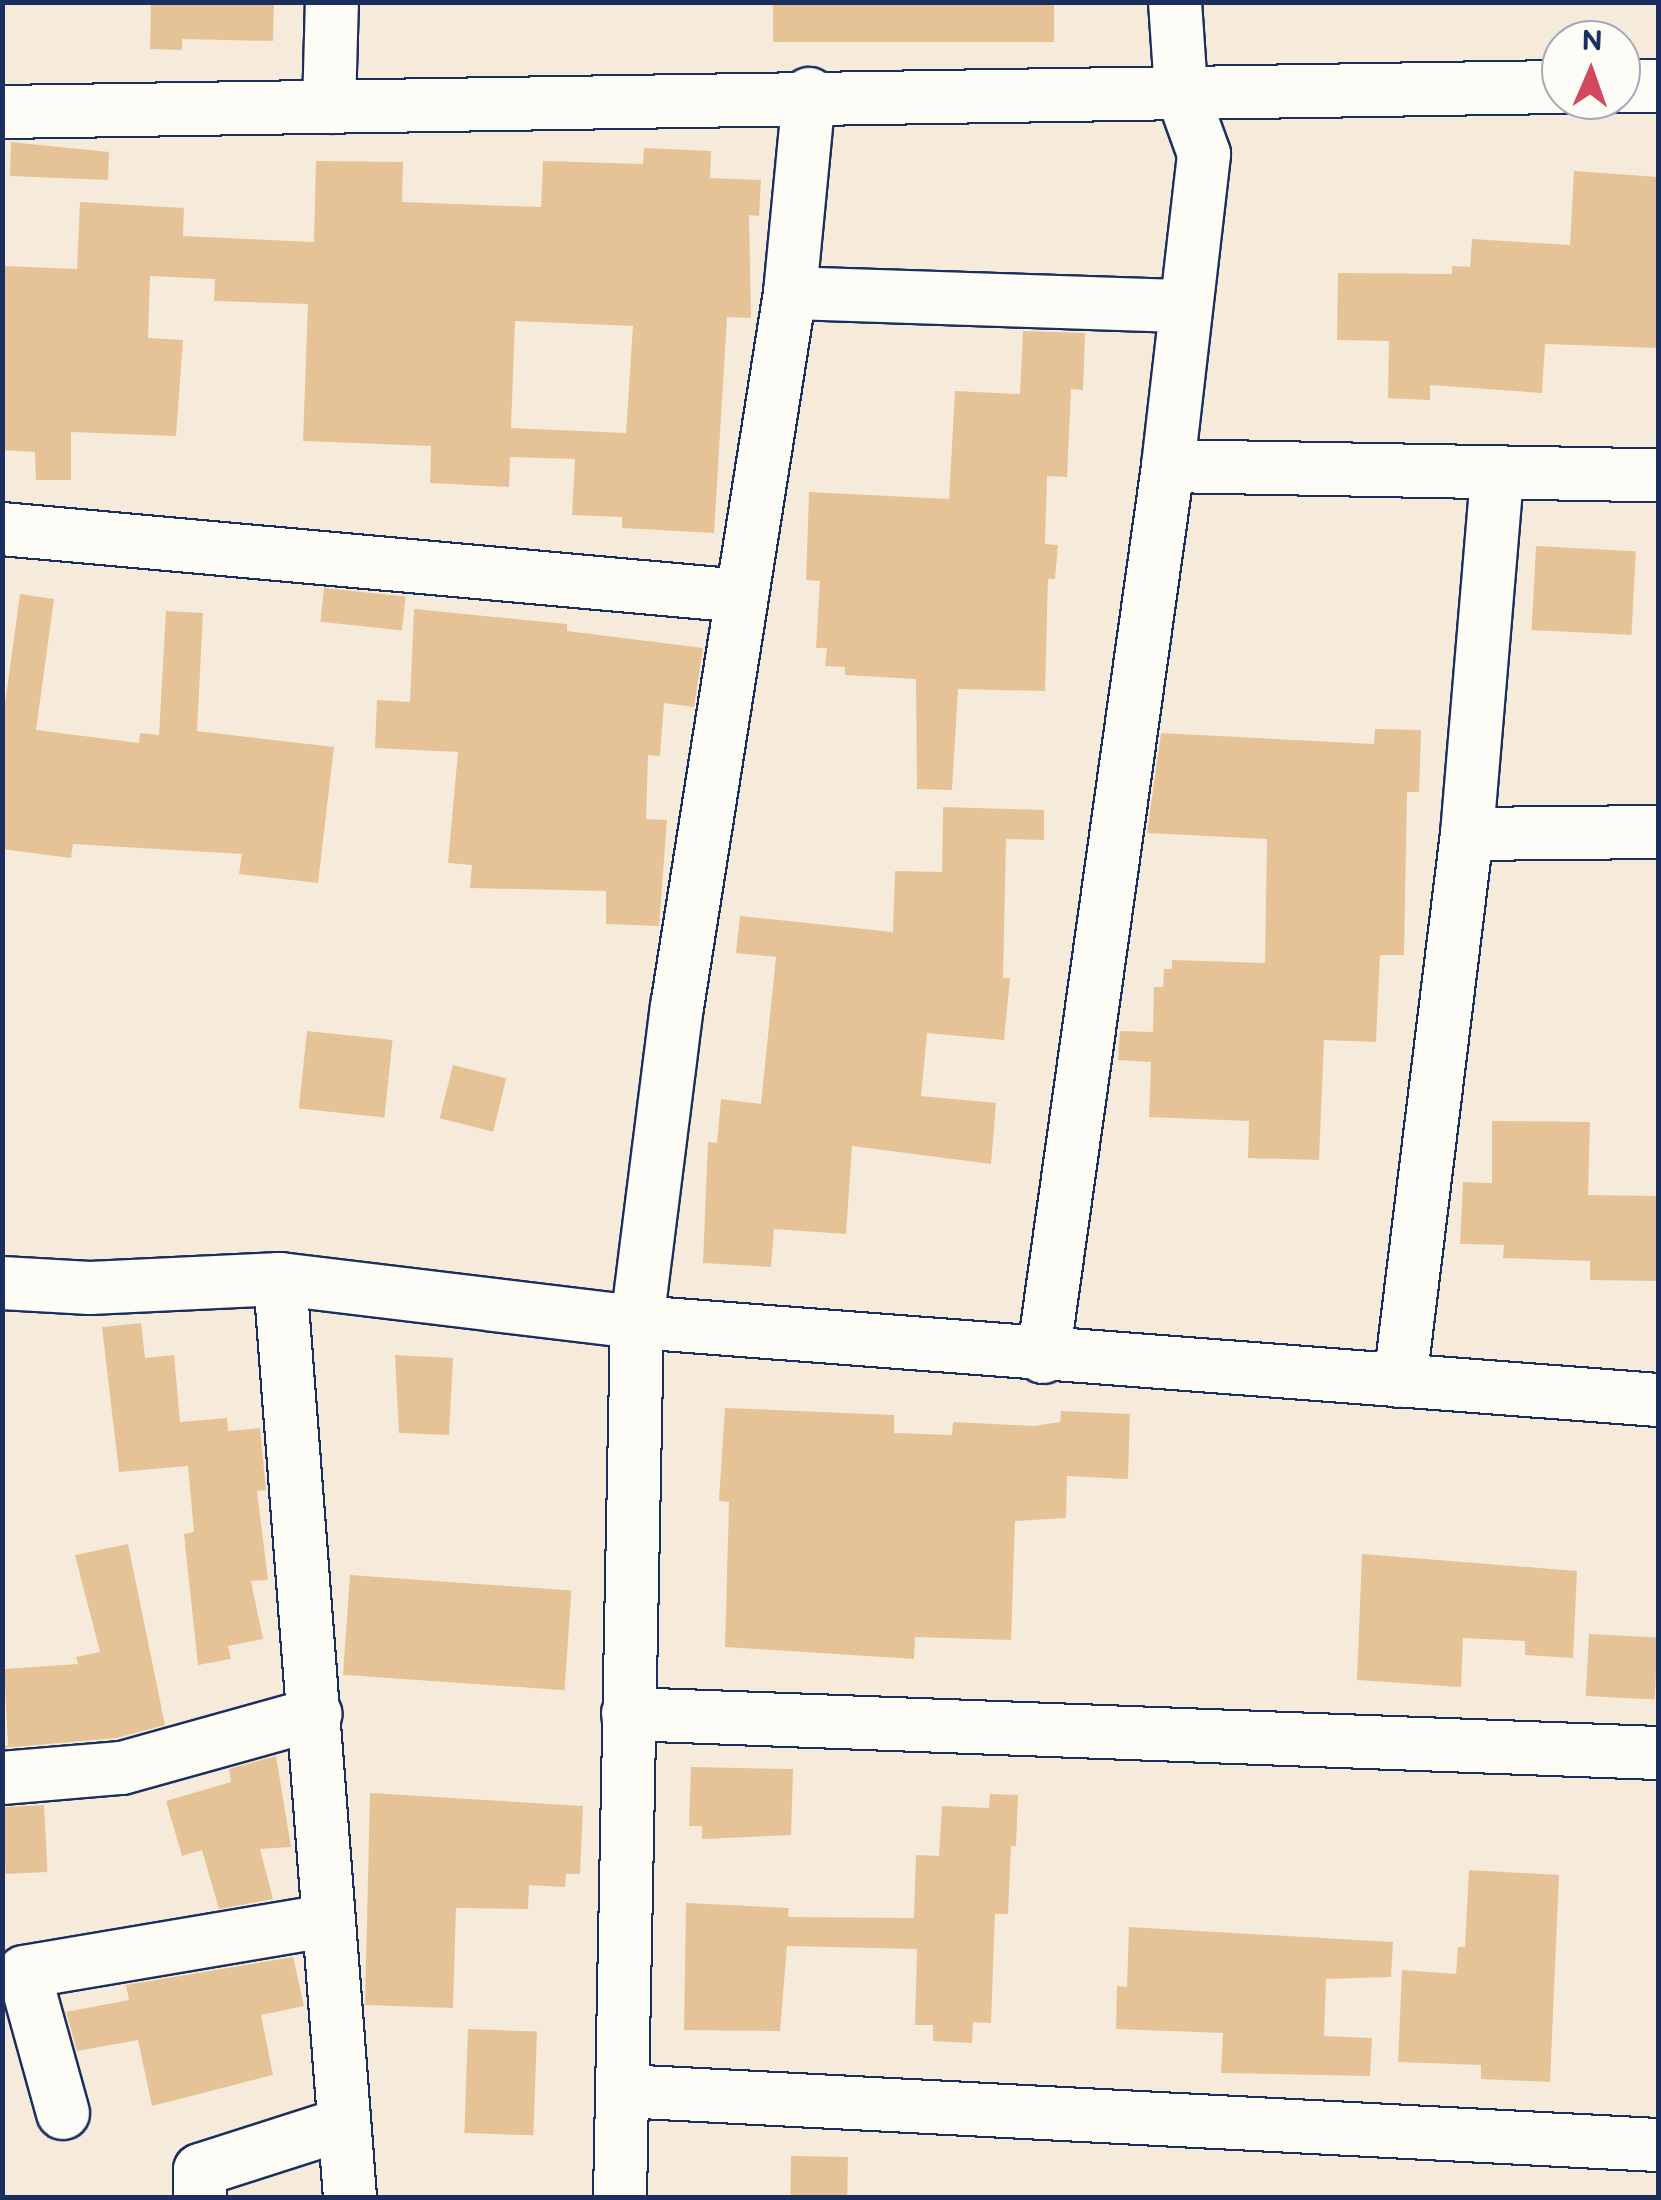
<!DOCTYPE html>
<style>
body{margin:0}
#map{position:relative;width:1661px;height:2200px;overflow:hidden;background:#f6ebda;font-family:"Balsamiq Sans",sans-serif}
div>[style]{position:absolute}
.building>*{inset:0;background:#e6c397;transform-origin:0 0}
.roads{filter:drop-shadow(2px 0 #1b2f5e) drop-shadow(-2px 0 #1b2f5e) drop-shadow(0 2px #1b2f5e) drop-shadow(0 -2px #1b2f5e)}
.minor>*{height:52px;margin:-26px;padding:0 26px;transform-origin:26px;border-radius:26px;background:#fdfcf7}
span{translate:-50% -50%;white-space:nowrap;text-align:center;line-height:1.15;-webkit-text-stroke:8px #fdfcf7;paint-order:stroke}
.frame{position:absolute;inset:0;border:5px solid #1b2f5e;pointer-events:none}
.north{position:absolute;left:1541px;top:20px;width:100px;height:100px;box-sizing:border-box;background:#fdfcf7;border:2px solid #a3aaba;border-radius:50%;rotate:2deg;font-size:28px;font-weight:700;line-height:40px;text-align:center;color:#1b2f5e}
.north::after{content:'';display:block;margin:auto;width:35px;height:45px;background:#d1495b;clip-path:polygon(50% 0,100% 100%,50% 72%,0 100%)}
</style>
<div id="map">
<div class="building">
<i style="clip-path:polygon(151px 2px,274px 2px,273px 41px,182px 39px,182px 50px,150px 49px)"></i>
<i style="left:773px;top:2px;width:281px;height:40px"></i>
<i style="clip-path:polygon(11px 142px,109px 152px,108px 180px,10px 176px)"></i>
<i style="clip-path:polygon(evenodd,644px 148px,711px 151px,710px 178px,761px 180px,759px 216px,749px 215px,751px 318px,727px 317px,714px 533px,622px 528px,622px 517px,572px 515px,575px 459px,510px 457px,509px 487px,430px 483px,431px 446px,303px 441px,308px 304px,214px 301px,215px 279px,150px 276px,148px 338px,183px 340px,176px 436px,71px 432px,71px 480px,36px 480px,35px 452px,2px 450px,2px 266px,77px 269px,80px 202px,184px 208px,183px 236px,314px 242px,316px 161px,403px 162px,402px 202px,541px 207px,543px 161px,643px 164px,644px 148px,515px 321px,633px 326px,626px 433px,511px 428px,515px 321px)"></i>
<i style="clip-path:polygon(1574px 171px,1658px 177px,1658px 348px,1545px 344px,1542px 393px,1430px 385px,1430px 400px,1388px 398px,1389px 341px,1337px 340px,1338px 273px,1452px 274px,1452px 266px,1470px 267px,1472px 239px,1570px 245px)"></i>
<i style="clip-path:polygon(1023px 331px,1085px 333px,1083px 390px,1071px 389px,1067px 477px,1047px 476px,1045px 544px,1058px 545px,1055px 579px,1048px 579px,1045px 691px,958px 689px,952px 790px,917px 789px,916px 679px,845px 675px,845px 667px,825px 666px,827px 648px,816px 648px,820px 581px,806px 580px,809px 492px,949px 499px,955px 391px,1020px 394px)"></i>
<i style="left:1536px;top:546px;width:100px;height:84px;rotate:3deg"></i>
<i style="left:324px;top:588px;width:82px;height:34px;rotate:6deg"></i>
<i style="clip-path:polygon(20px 594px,54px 599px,36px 730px,139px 743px,140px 733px,159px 735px,166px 611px,203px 613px,197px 731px,334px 747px,318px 883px,239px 874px,242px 854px,73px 844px,71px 858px,2px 849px,2px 726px)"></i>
<i style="clip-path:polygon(414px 609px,567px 624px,567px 631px,703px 648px,694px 707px,664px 703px,660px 756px,648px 755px,646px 819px,667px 820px,659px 926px,606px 924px,606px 891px,470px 888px,472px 865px,448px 863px,458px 752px,375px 748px,377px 700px,410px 702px)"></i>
<i style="clip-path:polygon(1375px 729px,1421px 730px,1419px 792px,1407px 792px,1404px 955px,1380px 955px,1376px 1042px,1324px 1040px,1319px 1160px,1248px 1158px,1249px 1121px,1149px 1117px,1151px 1062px,1118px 1060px,1120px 1031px,1153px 1032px,1154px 987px,1163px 987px,1164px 969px,1172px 969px,1172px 960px,1265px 963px,1267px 839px,1147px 833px,1161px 733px,1374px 744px)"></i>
<i style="clip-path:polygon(943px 807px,1044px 810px,1044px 840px,1006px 839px,1003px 978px,1010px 978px,1004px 1040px,927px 1033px,921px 1096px,996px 1103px,991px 1164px,852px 1146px,846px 1234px,774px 1229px,771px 1267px,703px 1263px,708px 1142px,717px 1143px,721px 1099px,761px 1104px,776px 957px,736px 953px,740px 916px,893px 932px,895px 871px,942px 872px)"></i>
<i style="left:307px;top:1031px;width:86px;height:78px;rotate:6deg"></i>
<i style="left:453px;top:1065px;width:55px;height:55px;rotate:14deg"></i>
<i style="clip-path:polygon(1492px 1121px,1590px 1122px,1588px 1195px,1658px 1196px,1658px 1281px,1590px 1280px,1590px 1261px,1503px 1258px,1504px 1245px,1460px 1244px,1463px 1182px,1492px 1183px)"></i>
<i style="clip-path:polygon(141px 1323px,145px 1358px,174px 1355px,180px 1422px,227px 1418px,228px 1431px,260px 1428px,266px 1490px,257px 1491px,268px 1580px,251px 1581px,263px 1639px,228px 1646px,231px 1659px,198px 1665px,184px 1534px,194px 1532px,188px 1466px,119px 1472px,102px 1327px)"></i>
<i style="clip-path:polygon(395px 1355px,453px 1358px,449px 1435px,399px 1433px)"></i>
<i style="clip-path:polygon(725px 1408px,894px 1415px,894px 1433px,952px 1435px,953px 1422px,1034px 1426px,1060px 1422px,1061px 1411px,1130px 1414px,1128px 1479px,1067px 1476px,1066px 1518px,1015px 1521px,1011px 1640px,915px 1637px,914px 1659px,725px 1647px,729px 1502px,719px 1501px)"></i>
<i style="clip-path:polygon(128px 1544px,165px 1725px,117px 1738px,2px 1748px,8px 1745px,4px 1669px,78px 1664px,76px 1657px,100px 1652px,75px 1555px)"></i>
<i style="clip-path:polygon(1362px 1554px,1577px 1571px,1573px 1658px,1525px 1655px,1525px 1641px,1463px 1638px,1461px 1687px,1357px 1680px)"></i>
<i style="left:350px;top:1575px;width:222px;height:100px;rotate:4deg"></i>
<i style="left:1589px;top:1634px;width:69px;height:62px;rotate:3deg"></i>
<i style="clip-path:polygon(276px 1756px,291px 1847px,260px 1849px,273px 1899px,219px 1909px,202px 1850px,182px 1856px,166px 1801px,231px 1782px,229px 1769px)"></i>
<i style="clip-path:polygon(691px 1767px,793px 1769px,791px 1835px,702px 1839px,702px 1826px,689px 1826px)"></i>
<i style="clip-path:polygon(370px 1793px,583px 1806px,580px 1874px,566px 1874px,565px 1887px,529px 1885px,528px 1909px,456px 1908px,453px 2008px,365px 2005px)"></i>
<i style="clip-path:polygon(990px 1794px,1018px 1795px,1016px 1846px,1011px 1846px,1008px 1914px,995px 1914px,991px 2023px,973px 2022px,972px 2043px,933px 2041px,933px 2025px,915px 2025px,917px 1949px,787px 1946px,780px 2031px,684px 2030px,686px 1903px,789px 1908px,788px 1917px,914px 1918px,916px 1855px,939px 1856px,942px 1806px,989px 1808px)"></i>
<i style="left:44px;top:1805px;width:67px;height:42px;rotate:87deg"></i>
<i style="clip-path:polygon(1469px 1870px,1559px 1875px,1550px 2082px,1481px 2079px,1481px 2065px,1398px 2062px,1402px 1970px,1456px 1974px,1458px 1947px,1465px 1947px)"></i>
<i style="clip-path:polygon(1129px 1927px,1393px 1942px,1391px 1977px,1326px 1979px,1324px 2036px,1372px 2038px,1370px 2076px,1221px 2073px,1223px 2033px,1116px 2029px,1117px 1986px,1127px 1987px)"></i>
<i style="clip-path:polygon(293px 1957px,304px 2006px,261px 2015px,273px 2075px,152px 2106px,138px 2040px,77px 2051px,66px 2012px,129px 2000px,126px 1985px)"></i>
<i style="left:468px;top:2029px;width:69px;height:104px;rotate:2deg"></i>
<i style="left:791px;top:2156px;width:57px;height:42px;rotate:1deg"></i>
</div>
<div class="roads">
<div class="minor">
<i style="left:1621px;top:86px;width:37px"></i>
<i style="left:329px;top:107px;width:105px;rotate:-88.4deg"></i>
<i style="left:2px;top:112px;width:1559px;rotate:-0.92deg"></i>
<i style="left:790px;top:293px;width:393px;rotate:1.9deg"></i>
<i style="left:1168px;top:466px;width:490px;rotate:1.1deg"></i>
<i style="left:2px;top:529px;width:742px;rotate:5.18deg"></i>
<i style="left:1467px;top:834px;width:360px;rotate:-85.2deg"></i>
<i style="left:280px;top:1279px;width:922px;rotate:85.64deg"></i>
<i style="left:2px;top:1283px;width:88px;rotate:3.3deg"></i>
<i style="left:90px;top:1288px;width:190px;rotate:-2.7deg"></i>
<i style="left:280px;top:1279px;width:360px;rotate:6.9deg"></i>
<i style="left:637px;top:1322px;width:1024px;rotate:4.37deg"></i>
<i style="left:1043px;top:1357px;width:900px;rotate:-82.01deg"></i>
<i style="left:1168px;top:466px;width:314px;rotate:-83.4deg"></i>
<i style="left:1204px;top:154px;width:68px;rotate:-109.8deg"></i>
<i style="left:1181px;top:90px;width:88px;rotate:-93.9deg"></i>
<i style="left:1400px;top:1381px;width:551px;rotate:-83.02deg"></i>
<i style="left:1467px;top:834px;width:191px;rotate:-0.6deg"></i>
<i style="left:628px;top:1714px;width:1031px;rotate:2.17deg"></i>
<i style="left:2px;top:1778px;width:120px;rotate:-4.8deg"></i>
<i style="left:122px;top:1768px;width:201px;rotate:-15.6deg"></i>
<i style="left:623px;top:2091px;width:1036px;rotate:2.99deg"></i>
<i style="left:63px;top:2113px;width:146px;rotate:-105.5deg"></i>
<i style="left:24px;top:1972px;width:306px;rotate:-9.6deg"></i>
<i style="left:200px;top:2198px;width:28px;rotate:-90deg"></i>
<i style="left:200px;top:2170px;width:150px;rotate:-17.8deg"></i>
<i style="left:620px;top:2198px;width:876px;rotate:-88.89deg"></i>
<i style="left:637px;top:1322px;width:318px;rotate:-82.8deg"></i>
<i style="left:677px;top:1007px;width:723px;rotate:-81.01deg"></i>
<i style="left:790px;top:293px;width:200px;rotate:-84.5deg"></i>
</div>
</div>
<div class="frame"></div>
<div class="north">N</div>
</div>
